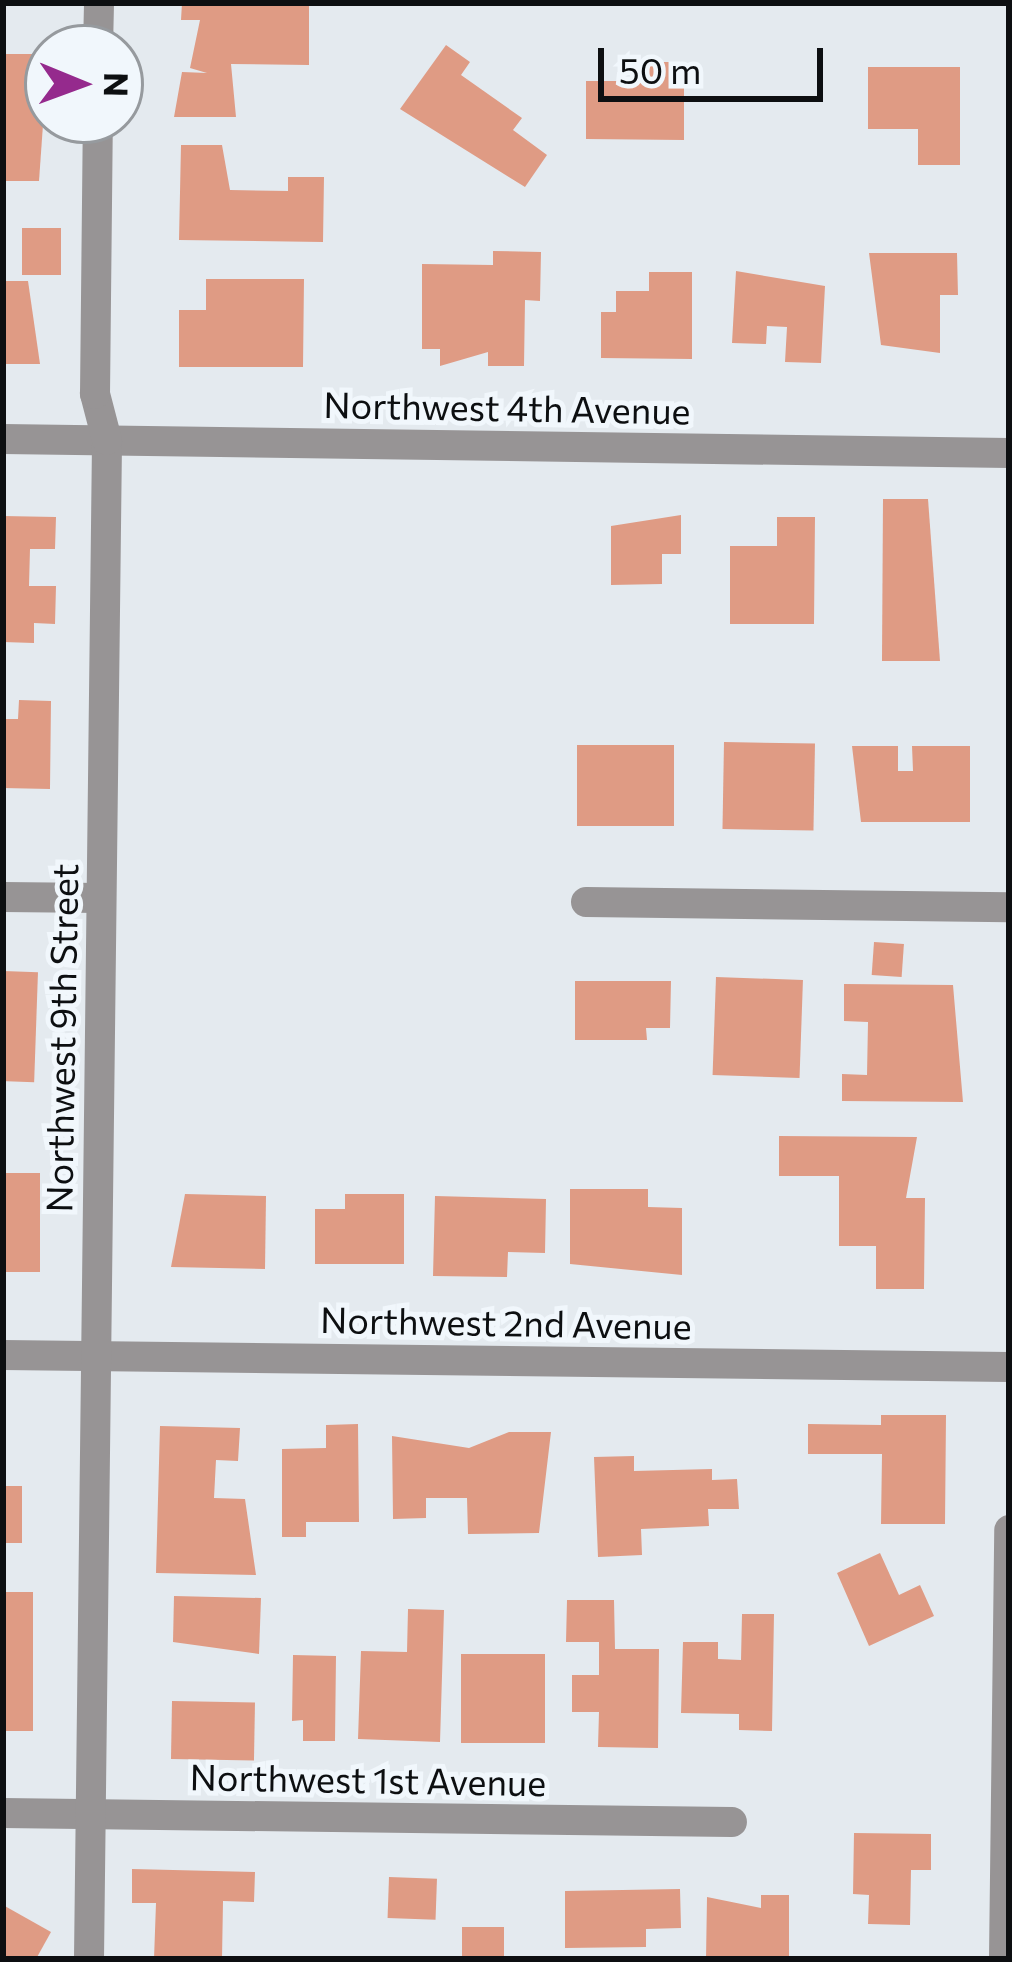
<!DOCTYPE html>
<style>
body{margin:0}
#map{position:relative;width:1012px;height:1962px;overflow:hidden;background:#e4eaef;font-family:Commissioner,sans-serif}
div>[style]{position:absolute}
.building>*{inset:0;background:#df9b84;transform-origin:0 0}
.minor>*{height:30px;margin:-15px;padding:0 15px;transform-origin:15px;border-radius:15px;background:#979495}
span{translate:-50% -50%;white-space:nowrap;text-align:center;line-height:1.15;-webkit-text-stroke:10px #f1f7fc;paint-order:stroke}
.street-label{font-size:36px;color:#0d0f11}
.frame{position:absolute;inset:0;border:6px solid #0d0f11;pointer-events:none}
.north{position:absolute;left:24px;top:24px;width:120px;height:120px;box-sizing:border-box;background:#f1f7fc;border:3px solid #969a9e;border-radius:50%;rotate:91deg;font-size:33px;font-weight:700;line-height:48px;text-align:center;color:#0d0f11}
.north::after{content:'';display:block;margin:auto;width:42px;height:54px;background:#952a8d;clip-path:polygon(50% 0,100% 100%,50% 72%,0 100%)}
.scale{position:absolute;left:598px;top:48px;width:225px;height:54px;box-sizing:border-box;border:6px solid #0d0f11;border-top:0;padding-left:15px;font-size:36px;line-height:42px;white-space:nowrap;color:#0d0f11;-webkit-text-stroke:9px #f1f7fc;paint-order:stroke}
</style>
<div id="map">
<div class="building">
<i style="clip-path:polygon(182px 3px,309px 4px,309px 65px,231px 64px,236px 117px,174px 117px,182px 72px,207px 73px,190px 68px,200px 20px,181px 20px)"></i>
<i style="clip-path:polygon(446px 45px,470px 62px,461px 75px,522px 118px,513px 130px,547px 155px,525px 187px,400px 109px)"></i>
<i style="clip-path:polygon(3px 54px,48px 54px,39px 181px,3px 181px)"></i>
<i style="clip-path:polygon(639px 62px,684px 62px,684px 140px,586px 139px,586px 81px,639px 81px)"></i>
<i style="clip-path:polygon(868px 67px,960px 67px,960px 165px,918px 165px,918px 129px,868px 129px)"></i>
<i style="clip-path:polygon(181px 145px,222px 145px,230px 190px,288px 191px,288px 177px,324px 177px,323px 242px,179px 240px)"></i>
<i style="left:22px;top:228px;width:39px;height:47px"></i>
<i style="clip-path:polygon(493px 251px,541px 252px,540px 301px,525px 300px,524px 366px,488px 366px,488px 352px,440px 366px,440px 349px,422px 349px,422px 264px,493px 265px)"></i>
<i style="clip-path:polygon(869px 253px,957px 253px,958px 295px,940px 295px,940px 353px,881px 345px)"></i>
<i style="clip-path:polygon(736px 271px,825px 286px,821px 363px,785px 362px,787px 327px,767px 326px,766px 344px,732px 343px)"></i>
<i style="clip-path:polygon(649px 272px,692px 272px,692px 359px,601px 358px,601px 312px,616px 312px,616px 291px,649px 291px)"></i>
<i style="clip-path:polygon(206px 279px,304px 279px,303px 367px,179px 367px,179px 310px,206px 310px)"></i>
<i style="clip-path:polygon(3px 281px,28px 281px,40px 364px,3px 364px)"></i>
<i style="clip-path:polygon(883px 499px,928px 499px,940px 661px,882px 661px)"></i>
<i style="clip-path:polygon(681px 515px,681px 554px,662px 554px,662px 584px,611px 585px,611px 526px)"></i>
<i style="clip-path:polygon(3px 516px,56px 517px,55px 549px,30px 549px,29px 586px,56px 586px,55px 624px,34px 623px,34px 643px,3px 642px)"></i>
<i style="clip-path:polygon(777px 517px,815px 517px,814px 624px,730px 624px,730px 546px,777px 546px)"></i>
<i style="clip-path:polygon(19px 700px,51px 701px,50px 789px,3px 788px,3px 719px,18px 719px)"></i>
<i style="left:724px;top:742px;width:91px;height:87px;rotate:1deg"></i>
<i style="left:577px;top:745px;width:97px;height:81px"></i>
<i style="clip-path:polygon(852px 746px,898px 746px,898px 771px,913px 771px,912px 746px,970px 746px,970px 822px,861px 822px)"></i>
<i style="left:874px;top:942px;width:30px;height:33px;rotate:4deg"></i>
<i style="left:3px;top:971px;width:35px;height:110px;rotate:2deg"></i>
<i style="left:716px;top:977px;width:87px;height:98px;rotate:2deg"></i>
<i style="clip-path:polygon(575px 981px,671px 981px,670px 1028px,646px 1028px,647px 1040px,575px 1040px)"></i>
<i style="clip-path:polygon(844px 984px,953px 985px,963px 1102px,842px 1101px,842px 1074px,867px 1075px,868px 1022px,844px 1021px)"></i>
<i style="clip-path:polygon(779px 1136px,917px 1137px,906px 1198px,925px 1198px,924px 1289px,876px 1289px,876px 1246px,839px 1246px,839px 1176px,779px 1176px)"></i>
<i style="left:3px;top:1173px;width:37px;height:99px"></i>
<i style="clip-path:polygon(570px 1189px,648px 1189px,648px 1207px,682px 1208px,682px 1275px,570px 1264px)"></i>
<i style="clip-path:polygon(185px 1194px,266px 1196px,265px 1269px,171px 1267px)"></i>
<i style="clip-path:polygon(345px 1194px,404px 1194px,404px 1264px,315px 1264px,315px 1209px,345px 1209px)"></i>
<i style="clip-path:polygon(435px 1196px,546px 1199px,545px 1253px,508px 1252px,507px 1277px,433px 1276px)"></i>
<i style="clip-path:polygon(881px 1415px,946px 1415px,945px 1524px,881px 1524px,882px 1454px,808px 1454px,808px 1424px,881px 1425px)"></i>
<i style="clip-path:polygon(358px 1424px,359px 1522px,306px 1522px,306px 1537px,282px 1537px,282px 1449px,326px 1448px,326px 1425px)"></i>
<i style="clip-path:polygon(160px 1426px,240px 1428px,238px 1461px,216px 1460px,214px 1498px,245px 1499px,256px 1575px,156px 1573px)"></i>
<i style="clip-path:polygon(509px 1432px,551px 1432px,539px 1533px,468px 1534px,467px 1498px,426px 1498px,426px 1518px,393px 1519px,392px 1436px,469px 1448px)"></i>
<i style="clip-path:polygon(634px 1456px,634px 1471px,712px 1469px,712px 1480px,737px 1479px,739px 1509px,708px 1509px,709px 1526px,641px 1529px,642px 1555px,598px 1557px,594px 1457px)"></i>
<i style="left:3px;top:1486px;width:19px;height:57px"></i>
<i style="clip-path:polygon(880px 1553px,899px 1595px,920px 1585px,934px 1616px,869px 1646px,837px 1573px)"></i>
<i style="left:3px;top:1592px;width:30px;height:139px"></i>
<i style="clip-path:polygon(174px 1596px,261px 1598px,259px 1654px,173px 1642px)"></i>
<i style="clip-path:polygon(567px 1600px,614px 1600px,615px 1649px,659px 1649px,658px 1748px,598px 1747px,599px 1712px,572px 1712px,572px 1675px,599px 1675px,599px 1642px,566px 1642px)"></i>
<i style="clip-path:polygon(408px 1609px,444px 1610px,440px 1742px,358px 1739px,361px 1651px,407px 1652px)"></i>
<i style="clip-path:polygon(742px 1614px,774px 1614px,772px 1731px,739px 1730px,739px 1714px,681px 1713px,683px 1642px,718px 1642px,718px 1659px,741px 1660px)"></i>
<i style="left:461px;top:1654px;width:84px;height:89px"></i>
<i style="clip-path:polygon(293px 1655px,336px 1656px,335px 1741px,303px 1741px,303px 1720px,292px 1721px)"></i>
<i style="left:172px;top:1701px;width:83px;height:58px;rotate:1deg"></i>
<i style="clip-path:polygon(854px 1833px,931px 1834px,931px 1870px,911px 1870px,910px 1925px,868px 1924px,869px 1895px,853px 1894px)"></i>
<i style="clip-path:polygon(132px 1869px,255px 1872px,254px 1902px,223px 1901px,222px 1959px,154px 1959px,156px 1903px,132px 1903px)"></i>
<i style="left:389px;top:1877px;width:48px;height:41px;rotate:2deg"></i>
<i style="clip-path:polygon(680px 1889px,681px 1928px,646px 1929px,646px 1947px,565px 1948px,565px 1891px)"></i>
<i style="clip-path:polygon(761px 1895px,789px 1895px,789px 1958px,706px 1959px,707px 1897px,761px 1908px)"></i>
<i style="clip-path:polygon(3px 1905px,51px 1932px,36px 1959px,3px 1957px)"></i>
<i style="left:504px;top:1927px;width:32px;height:42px;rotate:90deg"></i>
</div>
<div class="minor">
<i style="left:98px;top:48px;width:45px;rotate:-88.7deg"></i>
<i style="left:3px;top:439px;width:1006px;rotate:0.8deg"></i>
<i style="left:3px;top:897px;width:98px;rotate:0.6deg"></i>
<i style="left:586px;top:902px;width:423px;rotate:0.7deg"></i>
<i style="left:3px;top:1355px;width:1006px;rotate:0.68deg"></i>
<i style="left:3px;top:1813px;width:729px;rotate:0.71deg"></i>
<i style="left:89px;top:1959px;width:1519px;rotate:-89.32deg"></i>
<i style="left:107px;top:440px;width:48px;rotate:-104.6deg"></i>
<i style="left:95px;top:394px;width:274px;rotate:-89.4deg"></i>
<i style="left:1004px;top:1959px;width:429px;rotate:-89.3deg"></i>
</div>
<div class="street-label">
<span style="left:507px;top:407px;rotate:1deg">Northwest 4th Avenue</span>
<span style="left:61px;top:1038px;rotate:-89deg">Northwest 9th Street</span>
<span style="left:506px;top:1322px;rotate:1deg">Northwest 2nd Avenue</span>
<span style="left:368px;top:1779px;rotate:1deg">Northwest 1st Avenue</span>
</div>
<div class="frame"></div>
<div class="north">N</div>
<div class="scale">50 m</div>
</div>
